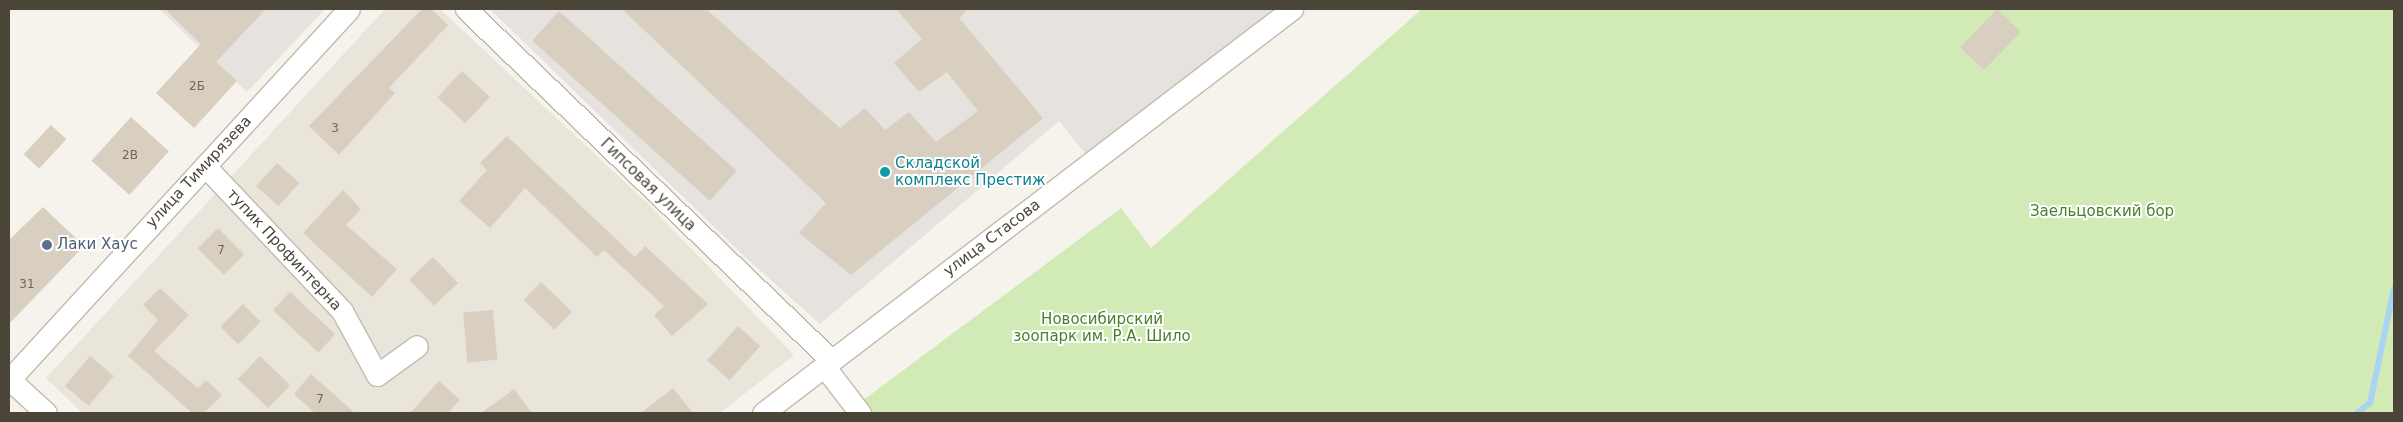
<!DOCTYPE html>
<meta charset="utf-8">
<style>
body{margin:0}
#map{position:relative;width:2403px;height:422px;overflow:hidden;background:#f6f3ec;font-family:"DejaVu Sans",sans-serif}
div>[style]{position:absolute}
.residential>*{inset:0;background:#eae5da}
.industrial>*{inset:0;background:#e6e2dd}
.green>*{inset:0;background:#d2eab5}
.stream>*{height:6px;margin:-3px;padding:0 3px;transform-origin:3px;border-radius:3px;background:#a9d4f2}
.building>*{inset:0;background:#d8cfc1;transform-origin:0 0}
.roads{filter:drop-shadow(1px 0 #c2bbae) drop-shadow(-1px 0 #c2bbae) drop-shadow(0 1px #c2bbae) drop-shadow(0 -1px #c2bbae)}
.minor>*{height:21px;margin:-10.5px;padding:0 10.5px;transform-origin:10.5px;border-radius:10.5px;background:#fff}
.dots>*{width:14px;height:14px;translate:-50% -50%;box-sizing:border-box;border:2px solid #fff;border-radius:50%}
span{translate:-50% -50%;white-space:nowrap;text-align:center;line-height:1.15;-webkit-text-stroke:4px #fff;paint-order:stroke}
.number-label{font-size:12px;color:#6e675b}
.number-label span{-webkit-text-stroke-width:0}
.culture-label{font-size:15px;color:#0d838f}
.left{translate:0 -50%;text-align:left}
.street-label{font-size:15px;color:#4b4439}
.park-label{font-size:15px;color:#4a7f2a}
.service-label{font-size:15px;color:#4e5e75}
.frame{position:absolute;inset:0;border:10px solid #4b4439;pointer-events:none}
</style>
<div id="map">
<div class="residential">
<i style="clip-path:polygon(385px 9px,440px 9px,646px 202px,794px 355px,720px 413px,82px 413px,46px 378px)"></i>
</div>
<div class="industrial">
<i style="clip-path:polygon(159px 9px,325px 9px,247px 92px)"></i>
<i style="clip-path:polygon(490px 9px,1275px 9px,1087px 156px,1059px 121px,820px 324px,744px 256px)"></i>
</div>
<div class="green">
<i style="clip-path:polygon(1422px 9px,2394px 9px,2394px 413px,846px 413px,1121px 208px,1151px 248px)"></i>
</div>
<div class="stream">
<i style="left:2357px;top:413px;width:16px;rotate:-38deg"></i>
<i style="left:2370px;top:403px;width:117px;rotate:-78.2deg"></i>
</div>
<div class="building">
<i style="clip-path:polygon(165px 9px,266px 9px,216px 62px,237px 81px,194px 128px,156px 93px,201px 44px)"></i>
<i style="clip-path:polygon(422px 9px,431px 9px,448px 25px,389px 88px,395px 93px,339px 155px,309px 126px)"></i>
<i style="clip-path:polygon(622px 9px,706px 9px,840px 128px,865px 108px,885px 130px,909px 112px,936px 142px,978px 111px,947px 72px,919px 92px,894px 63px,922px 39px,896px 9px,968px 9px,959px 18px,1043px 118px,851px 275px,799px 233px,826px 203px)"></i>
<i style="left:1997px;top:9px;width:33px;height:53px;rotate:44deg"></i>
<i style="left:559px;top:11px;width:239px;height:40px;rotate:42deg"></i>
<i style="left:462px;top:71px;width:38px;height:36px;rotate:43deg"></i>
<i style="left:131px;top:117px;width:51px;height:59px;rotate:42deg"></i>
<i style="left:51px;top:125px;width:21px;height:40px;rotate:43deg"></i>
<i style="clip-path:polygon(507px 136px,635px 257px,645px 246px,708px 304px,672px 336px,654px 315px,664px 306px,604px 250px,597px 257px,525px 188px,490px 228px,459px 201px,487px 170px,480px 163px)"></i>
<i style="left:277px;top:163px;width:30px;height:31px;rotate:42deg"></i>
<i style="clip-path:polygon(343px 190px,361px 209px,346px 225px,397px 269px,372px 297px,303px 233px)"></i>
<i style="clip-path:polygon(43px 207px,84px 246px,9px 324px,9px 240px)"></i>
<i style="left:218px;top:228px;width:37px;height:29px;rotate:45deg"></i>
<i style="left:433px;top:257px;width:36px;height:33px;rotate:46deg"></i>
<i style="left:541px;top:282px;width:43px;height:25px;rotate:44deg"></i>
<i style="clip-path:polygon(160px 288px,189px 315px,154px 351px,198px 388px,206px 380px,222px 395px,204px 413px,192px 413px,128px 356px,158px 320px,143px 305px)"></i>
<i style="left:290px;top:292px;width:62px;height:25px;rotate:43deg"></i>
<i style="left:243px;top:304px;width:25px;height:32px;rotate:45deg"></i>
<i style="left:493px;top:310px;width:50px;height:30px;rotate:85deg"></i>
<i style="left:738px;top:326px;width:30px;height:46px;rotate:42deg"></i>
<i style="left:90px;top:356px;width:31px;height:39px;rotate:40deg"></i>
<i style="left:260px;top:356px;width:42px;height:32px;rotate:44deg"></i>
<i style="clip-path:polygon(311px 374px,355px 413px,315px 413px,294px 394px)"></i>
<i style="clip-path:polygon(439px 381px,460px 400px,448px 413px,410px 413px)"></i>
<i style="clip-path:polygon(673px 388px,693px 413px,641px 413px)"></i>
<i style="clip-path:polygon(514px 389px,532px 413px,481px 413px)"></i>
</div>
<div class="roads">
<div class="minor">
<i style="left:466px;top:9px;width:506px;rotate:43.88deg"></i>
<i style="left:205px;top:166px;width:199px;rotate:46.6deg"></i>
<i style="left:342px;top:311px;width:73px;rotate:61.3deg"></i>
<i style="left:377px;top:375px;width:49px;rotate:-35.9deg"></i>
<i style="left:824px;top:366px;width:59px;rotate:52.5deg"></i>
<i style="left:9px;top:379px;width:50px;rotate:42.6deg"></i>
<i style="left:9px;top:380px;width:503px;rotate:-47.5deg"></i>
<i style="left:763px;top:413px;width:666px;rotate:-37.37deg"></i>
</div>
</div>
<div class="dots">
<i style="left:885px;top:172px;background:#0f9aa8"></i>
<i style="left:47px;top:245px;background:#5c6f8a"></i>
</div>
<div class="number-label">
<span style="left:197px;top:87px">2Б</span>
<span style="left:335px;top:129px">3</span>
<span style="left:130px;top:156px">2В</span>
<span style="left:221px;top:251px">7</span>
<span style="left:27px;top:285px">31</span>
<span style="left:320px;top:400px">7</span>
</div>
<div class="culture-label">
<span class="left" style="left:895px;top:172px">Складской<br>комплекс Престиж</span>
</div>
<div class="street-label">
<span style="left:199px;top:172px;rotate:-47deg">улица Тимирязева</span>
<span style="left:648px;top:185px;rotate:44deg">Гипсовая улица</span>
<span style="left:992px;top:238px;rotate:-37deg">улица Стасова</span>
<span style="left:284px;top:250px;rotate:47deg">тупик Профинтерна</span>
</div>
<div class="park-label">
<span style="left:2102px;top:212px">Заельцовский бор</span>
<span style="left:1102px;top:328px">Новосибирский<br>зоопарк им. Р.А. Шило</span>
</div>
<div class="service-label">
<span class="left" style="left:57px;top:245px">Лаки Хаус</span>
</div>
<div class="frame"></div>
</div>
